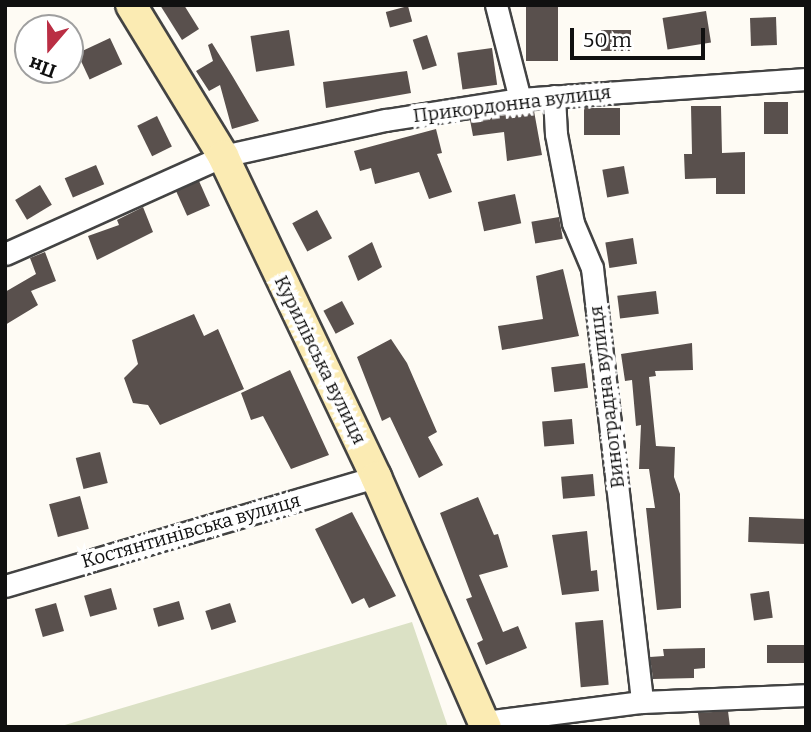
<!DOCTYPE html>
<meta charset="utf-8">
<style>
body{margin:0}
#map{position:relative;width:811px;height:732px;overflow:hidden;background:#fefbf4;font-family:Bitter,serif}
div>[style]{position:absolute}
.cemetery>*{inset:0;background:#dbe1c5}
.building>*{inset:0;background:#59504d;transform-origin:0 0}
.roads{filter:drop-shadow(2px 0 #434343) drop-shadow(-2px 0 #434343) drop-shadow(0 2px #434343) drop-shadow(0 -2px #434343)}
.minor>*{height:21px;margin:-10.5px;padding:0 10.5px;transform-origin:10.5px;border-radius:10.5px;background:#fff}
.secondary>*{height:30px;margin:-15px;padding:0 15px;transform-origin:15px;border-radius:15px;background:#fbebb3}
span{translate:-50% -50%;white-space:nowrap;text-align:center;line-height:1.15;-webkit-text-stroke:7px #fff;paint-order:stroke}
.street-label{font-size:19px;color:#101010}
.frame{position:absolute;inset:0;border:7px solid #101010;pointer-events:none}
.north{position:absolute;left:14px;top:14px;width:70px;height:70px;box-sizing:border-box;background:#fff;border:2px solid #9f9f9f;border-radius:50%;rotate:200deg;font-size:19px;font-weight:700;line-height:28px;text-align:center;color:#101010}
.north::after{content:'';display:block;margin:auto;width:24px;height:32px;background:#ba2e44;clip-path:polygon(50% 0,100% 100%,50% 72%,0 100%)}
.scale{position:absolute;left:570px;top:28px;width:135px;height:32px;box-sizing:border-box;border:4px solid #101010;border-top:0;padding-left:9px;font-size:21px;line-height:24px;white-space:nowrap;color:#101010;-webkit-text-stroke:5px #fff;paint-order:stroke}
</style>
<div id="map">
<div class="cemetery">
<i style="clip-path:polygon(412px 622px,448px 727px,58px 727px,261px 667px)"></i>
</div>
<div class="building">
<i style="clip-path:polygon(160px 5px,184px 5px,199px 29px,182px 40px)"></i>
<i style="left:526px;top:5px;width:32px;height:56px"></i>
<i style="left:408px;top:6px;width:16px;height:23px;rotate:75deg"></i>
<i style="left:706px;top:11px;width:32px;height:44px;rotate:81deg"></i>
<i style="left:776px;top:17px;width:28px;height:26px;rotate:88deg"></i>
<i style="left:289px;top:30px;width:36px;height:39px;rotate:81deg"></i>
<i style="left:601px;top:30px;width:30px;height:21px"></i>
<i style="left:427px;top:35px;width:32px;height:15px;rotate:72deg"></i>
<i style="left:110px;top:38px;width:29px;height:36px;rotate:65deg"></i>
<i style="clip-path:polygon(212px 43px,233px 77px,259px 121px,232px 129px,220px 85px,209px 91px,196px 71px,213px 61px,208px 45px)"></i>
<i style="left:492px;top:48px;width:37px;height:35px;rotate:82deg"></i>
<i style="clip-path:polygon(407px 71px,411px 93px,326px 108px,323px 82px)"></i>
<i style="left:764px;top:102px;width:24px;height:32px"></i>
<i style="clip-path:polygon(691px 106px,721px 106px,722px 153px,745px 152px,745px 194px,716px 194px,716px 178px,685px 179px,684px 154px,692px 154px)"></i>
<i style="left:584px;top:108px;width:36px;height:27px"></i>
<i style="clip-path:polygon(534px 111px,542px 155px,507px 161px,504px 132px,473px 136px,470px 120px)"></i>
<i style="left:157px;top:116px;width:34px;height:22px;rotate:64deg"></i>
<i style="clip-path:polygon(436px 129px,442px 153px,437px 154px,452px 192px,429px 199px,419px 172px,375px 184px,371px 168px,360px 171px,354px 151px)"></i>
<i style="left:96px;top:165px;width:21px;height:34px;rotate:67deg"></i>
<i style="left:624px;top:166px;width:28px;height:22px;rotate:80deg"></i>
<i style="left:199px;top:181px;width:27px;height:25px;rotate:66deg"></i>
<i style="left:40px;top:185px;width:23px;height:29px;rotate:59deg"></i>
<i style="left:515px;top:194px;width:30px;height:38px;rotate:78deg"></i>
<i style="clip-path:polygon(143px 207px,153px 232px,97px 260px,88px 236px,119px 225px,117px 220px)"></i>
<i style="left:317px;top:210px;width:32px;height:28px;rotate:62deg"></i>
<i style="left:559px;top:217px;width:22px;height:28px;rotate:80deg"></i>
<i style="left:633px;top:238px;width:26px;height:28px;rotate:81deg"></i>
<i style="clip-path:polygon(372px 242px,382px 267px,358px 281px,348px 256px)"></i>
<i style="clip-path:polygon(45px 252px,56px 281px,31px 291px,38px 305px,5px 325px,5px 292px,36px 274px,30px 258px)"></i>
<i style="clip-path:polygon(563px 269px,579px 336px,502px 350px,498px 326px,543px 319px,536px 276px)"></i>
<i style="left:656px;top:291px;width:23px;height:39px;rotate:83deg"></i>
<i style="left:342px;top:301px;width:26px;height:21px;rotate:62deg"></i>
<i style="clip-path:polygon(194px 314px,204px 336px,218px 329px,244px 389px,160px 425px,148px 405px,133px 403px,124px 378px,138px 364px,132px 340px)"></i>
<i style="clip-path:polygon(391px 339px,407px 363px,437px 432px,428px 437px,443px 465px,419px 478px,390px 417px,382px 421px,357px 357px)"></i>
<i style="clip-path:polygon(692px 343px,693px 370px,655px 371px,656px 376px,649px 377px,656px 446px,675px 447px,674px 477px,680px 494px,681px 608px,657px 610px,646px 508px,655px 508px,649px 469px,639px 469px,641px 425px,636px 426px,632px 380px,625px 381px,621px 354px)"></i>
<i style="left:585px;top:363px;width:25px;height:34px;rotate:83deg"></i>
<i style="clip-path:polygon(290px 370px,329px 455px,291px 469px,263px 416px,251px 420px,241px 393px)"></i>
<i style="left:572px;top:419px;width:25px;height:30px;rotate:85deg"></i>
<i style="left:100px;top:452px;width:32px;height:25px;rotate:76deg"></i>
<i style="left:593px;top:474px;width:22px;height:32px;rotate:85deg"></i>
<i style="left:80px;top:496px;width:34px;height:32px;rotate:75deg"></i>
<i style="clip-path:polygon(478px 497px,494px 535px,498px 534px,508px 567px,479px 575px,503px 632px,518px 626px,527px 648px,486px 665px,477px 643px,483px 640px,466px 599px,472px 597px,440px 513px)"></i>
<i style="clip-path:polygon(352px 512px,396px 596px,369px 608px,364px 598px,352px 604px,315px 529px)"></i>
<i style="left:806px;top:519px;width:25px;height:57px;rotate:92deg"></i>
<i style="clip-path:polygon(587px 531px,591px 571px,597px 570px,599px 591px,562px 595px,552px 535px)"></i>
<i style="left:111px;top:588px;width:22px;height:28px;rotate:74deg"></i>
<i style="left:769px;top:591px;width:27px;height:19px;rotate:82deg"></i>
<i style="left:179px;top:601px;width:19px;height:27px;rotate:74deg"></i>
<i style="left:56px;top:603px;width:29px;height:22px;rotate:74deg"></i>
<i style="left:230px;top:603px;width:20px;height:26px;rotate:72deg"></i>
<i style="left:603px;top:620px;width:65px;height:28px;rotate:85deg"></i>
<i style="left:806px;top:645px;width:18px;height:39px;rotate:90deg"></i>
<i style="clip-path:polygon(705px 648px,705px 668px,694px 669px,694px 678px,653px 679px,650px 657px,664px 656px,663px 649px)"></i>
<i style="clip-path:polygon(728px 711px,730px 727px,700px 727px,698px 713px)"></i>
</div>
<div class="roads">
<div class="minor">
<i style="left:496px;top:5px;width:97px;rotate:75.7deg"></i>
<i style="left:554px;top:96px;width:38px;rotate:87deg"></i>
<i style="left:556px;top:134px;width:91px;rotate:79.2deg"></i>
<i style="left:573px;top:223px;width:49px;rotate:67.1deg"></i>
<i style="left:592px;top:268px;width:437px;rotate:83.4deg"></i>
<i style="left:5px;top:254px;width:239px;rotate:-24.2deg"></i>
<i style="left:223px;top:156px;width:167px;rotate:-12.5deg"></i>
<i style="left:386px;top:120px;width:136px;rotate:-8.9deg"></i>
<i style="left:520px;top:99px;width:287px;rotate:-4deg"></i>
<i style="left:5px;top:586px;width:387px;rotate:-16.4deg"></i>
<i style="left:485px;top:722px;width:158px;rotate:-7.3deg"></i>
<i style="left:642px;top:702px;width:164px;rotate:-2.4deg"></i>
</div>
<div class="secondary">
<i style="left:131px;top:5px;width:177px;rotate:58.6deg"></i>
<i style="left:223px;top:156px;width:356px;rotate:64.5deg"></i>
<i style="left:376px;top:477px;width:273px;rotate:66.3deg"></i>
</div>
</div>
<div class="street-label">
<span style="left:512px;top:104px;rotate:-7deg">Прикордонна вулиця</span>
<span style="left:320px;top:360px;rotate:64deg">Курилівська вулиця</span>
<span style="left:607px;top:397px;rotate:-97deg">Виноградна вулиця</span>
<span style="left:191px;top:531px;rotate:-16deg">Костянтинівська вулиця</span>
</div>
<div class="frame"></div>
<div class="north">Пн</div>
<div class="scale">50 m</div>
</div>
